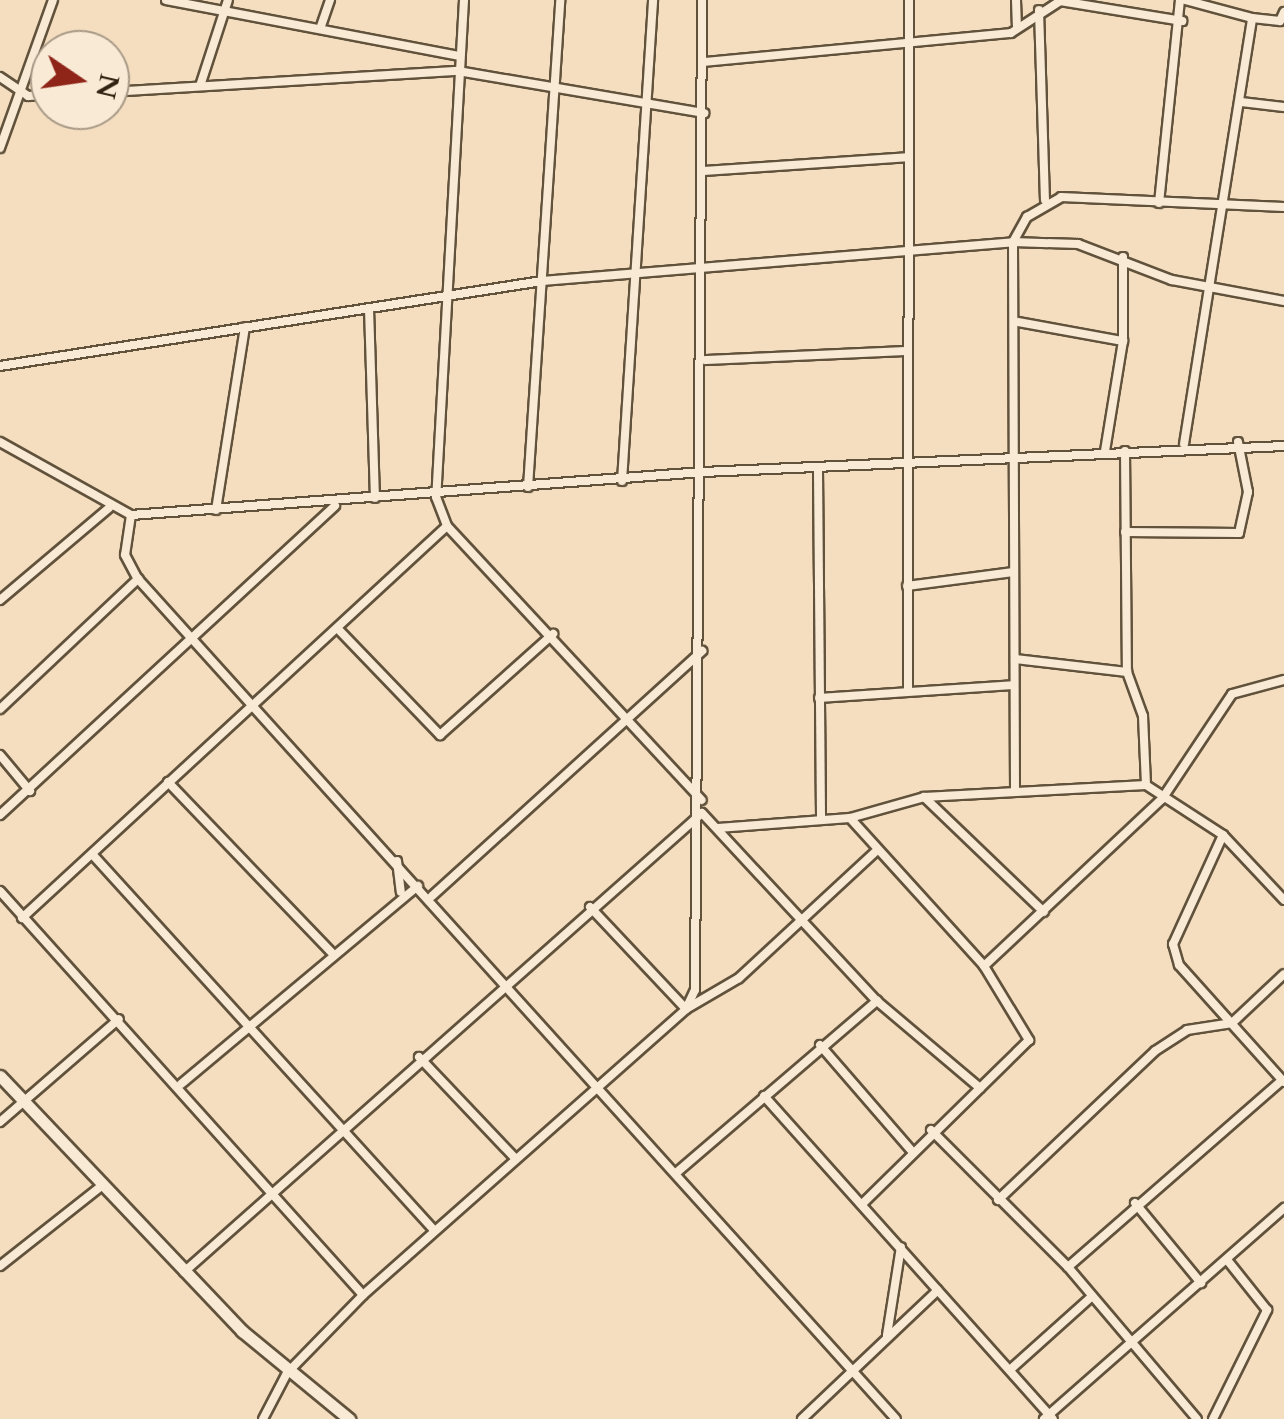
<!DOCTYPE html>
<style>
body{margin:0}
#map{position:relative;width:1284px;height:1419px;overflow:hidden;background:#f5debf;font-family:Cardo,serif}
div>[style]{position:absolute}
.roads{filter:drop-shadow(2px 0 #61523c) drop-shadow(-2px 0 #61523c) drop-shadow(0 2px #61523c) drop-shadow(0 -2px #61523c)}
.street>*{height:8px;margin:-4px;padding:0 4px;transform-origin:4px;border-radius:4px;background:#f8ead5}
.secondary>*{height:11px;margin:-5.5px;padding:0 5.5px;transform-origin:5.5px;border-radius:5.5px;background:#f8ead5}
span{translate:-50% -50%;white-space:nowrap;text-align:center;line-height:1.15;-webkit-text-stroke:10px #f8ead5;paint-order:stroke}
.north{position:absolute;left:30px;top:30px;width:100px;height:100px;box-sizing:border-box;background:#f8ead5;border:2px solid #a89a87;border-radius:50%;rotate:103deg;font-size:28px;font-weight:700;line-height:40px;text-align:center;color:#302311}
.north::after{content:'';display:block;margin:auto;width:35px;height:45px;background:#8f2418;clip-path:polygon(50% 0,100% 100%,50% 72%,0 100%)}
</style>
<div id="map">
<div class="roads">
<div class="street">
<i style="left:166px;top:0;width:298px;rotate:10.8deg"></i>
<i style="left:464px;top:0;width:498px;rotate:93.2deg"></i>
<i style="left:436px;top:497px;width:31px;rotate:69deg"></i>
<i style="left:447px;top:526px;width:374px;rotate:47.1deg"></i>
<i style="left:1016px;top:0;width:25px;rotate:88deg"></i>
<i style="left:1185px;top:0;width:69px;rotate:15deg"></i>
<i style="left:1252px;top:18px;width:28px;rotate:6deg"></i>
<i style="left:1280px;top:21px;width:10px;rotate:-66deg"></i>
<i style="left:1039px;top:10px;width:190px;rotate:88.2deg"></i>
<i style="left:320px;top:29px;width:31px;rotate:-71deg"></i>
<i style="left:704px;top:62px;width:308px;rotate:-5.4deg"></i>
<i style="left:1011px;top:33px;width:59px;rotate:-33.1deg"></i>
<i style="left:1060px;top:1px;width:124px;rotate:9.3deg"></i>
<i style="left:0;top:77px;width:34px;rotate:34deg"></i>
<i style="left:28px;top:96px;width:22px;rotate:-3deg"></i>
<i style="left:200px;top:86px;width:90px;rotate:-72deg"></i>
<i style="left:110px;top:92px;width:349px;rotate:-3.5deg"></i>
<i style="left:458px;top:71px;width:250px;rotate:9.7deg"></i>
<i style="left:1241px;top:102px;width:43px;rotate:6.6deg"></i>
<i style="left:0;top:148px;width:157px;rotate:-70.3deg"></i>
<i style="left:704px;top:171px;width:203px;rotate:-3.9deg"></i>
<i style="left:1159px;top:203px;width:204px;rotate:-84.1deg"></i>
<i style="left:369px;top:308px;width:190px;rotate:88.2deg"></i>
<i style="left:1018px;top:322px;width:107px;rotate:10.3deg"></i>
<i style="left:705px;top:360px;width:202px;rotate:-2.6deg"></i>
<i style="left:0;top:366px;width:549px;rotate:-8.91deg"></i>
<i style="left:542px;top:281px;width:473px;rotate:-4.7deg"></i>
<i style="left:1013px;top:242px;width:65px;rotate:1.8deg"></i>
<i style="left:1078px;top:244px;width:101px;rotate:21deg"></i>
<i style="left:1172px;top:280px;width:114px;rotate:10.6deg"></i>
<i style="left:0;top:442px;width:150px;rotate:29.1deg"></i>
<i style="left:131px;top:515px;width:574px;rotate:-4.3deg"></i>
<i style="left:703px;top:472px;width:582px;rotate:-2.56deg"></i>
<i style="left:1184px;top:444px;width:431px;rotate:-80.9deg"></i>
<i style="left:1105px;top:451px;width:111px;rotate:-80.7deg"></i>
<i style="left:1123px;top:341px;width:84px;rotate:-90deg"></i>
<i style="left:1125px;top:451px;width:221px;rotate:89.5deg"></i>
<i style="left:1127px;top:672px;width:47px;rotate:70deg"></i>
<i style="left:1143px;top:716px;width:69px;rotate:87.5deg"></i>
<i style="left:818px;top:471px;width:348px;rotate:89.5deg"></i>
<i style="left:622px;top:481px;width:482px;rotate:-86.3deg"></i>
<i style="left:528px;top:487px;width:488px;rotate:-86.2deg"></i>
<i style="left:216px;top:510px;width:185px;rotate:-81deg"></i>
<i style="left:131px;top:515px;width:40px;rotate:98.5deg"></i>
<i style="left:125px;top:555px;width:27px;rotate:62deg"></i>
<i style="left:138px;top:579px;width:1131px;rotate:47.94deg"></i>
<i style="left:1125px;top:532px;width:114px;rotate:0.5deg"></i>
<i style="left:1239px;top:533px;width:42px;rotate:-77.6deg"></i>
<i style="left:1248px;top:492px;width:51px;rotate:-101.3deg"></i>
<i style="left:907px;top:586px;width:107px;rotate:-7.5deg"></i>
<i style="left:0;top:600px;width:143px;rotate:-40.2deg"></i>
<i style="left:339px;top:630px;width:146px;rotate:46.1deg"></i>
<i style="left:440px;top:735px;width:152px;rotate:-41.8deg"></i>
<i style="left:1015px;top:659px;width:113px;rotate:6.6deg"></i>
<i style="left:908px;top:691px;width:691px;rotate:-89.92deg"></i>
<i style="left:819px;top:698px;width:194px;rotate:-3.8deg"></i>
<i style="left:0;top:709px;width:190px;rotate:-43.3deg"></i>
<i style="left:0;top:755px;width:47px;rotate:50.2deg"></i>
<i style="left:168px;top:782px;width:236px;rotate:46.2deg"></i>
<i style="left:1015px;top:790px;width:548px;rotate:-90.21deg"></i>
<i style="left:1013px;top:242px;width:29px;rotate:-61deg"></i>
<i style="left:1027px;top:217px;width:39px;rotate:-30deg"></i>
<i style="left:1061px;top:197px;width:223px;rotate:2.6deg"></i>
<i style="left:924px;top:797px;width:166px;rotate:43.8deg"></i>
<i style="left:702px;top:813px;width:257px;rotate:47.1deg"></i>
<i style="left:877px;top:1001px;width:135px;rotate:40.2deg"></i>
<i style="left:0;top:815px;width:456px;rotate:-42.7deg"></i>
<i style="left:850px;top:818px;width:200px;rotate:47.8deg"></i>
<i style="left:984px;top:966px;width:87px;rotate:58.7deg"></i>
<i style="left:1029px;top:1040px;width:233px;rotate:135.5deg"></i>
<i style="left:718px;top:828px;width:132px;rotate:-4.3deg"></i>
<i style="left:850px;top:818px;width:77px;rotate:-15.8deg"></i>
<i style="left:924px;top:797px;width:222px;rotate:-3.1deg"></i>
<i style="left:1146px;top:785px;width:92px;rotate:33deg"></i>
<i style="left:1223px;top:835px;width:89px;rotate:46.8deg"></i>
<i style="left:1223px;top:835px;width:120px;rotate:114.6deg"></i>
<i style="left:1173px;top:944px;width:22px;rotate:74deg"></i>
<i style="left:1179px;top:965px;width:157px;rotate:48.1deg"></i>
<i style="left:92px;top:854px;width:507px;rotate:47.72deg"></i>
<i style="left:397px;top:861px;width:31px;rotate:83deg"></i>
<i style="left:0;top:891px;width:543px;rotate:48.06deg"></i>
<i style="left:432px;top:896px;width:365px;rotate:-42.2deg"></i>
<i style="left:590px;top:907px;width:140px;rotate:46.7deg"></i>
<i style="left:686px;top:1009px;width:61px;rotate:-30.3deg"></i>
<i style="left:739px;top:978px;width:185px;rotate:-42.8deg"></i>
<i style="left:22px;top:918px;width:578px;rotate:-42.69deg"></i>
<i style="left:984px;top:966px;width:244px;rotate:-43.2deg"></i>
<i style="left:1162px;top:799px;width:126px;rotate:-56.3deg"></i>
<i style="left:1232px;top:694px;width:54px;rotate:-15.1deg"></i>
<i style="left:820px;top:1045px;width:138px;rotate:49.1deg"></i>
<i style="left:419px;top:1057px;width:139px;rotate:46.5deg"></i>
<i style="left:181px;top:1084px;width:309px;rotate:-39.9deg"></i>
<i style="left:764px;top:1096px;width:433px;rotate:48.2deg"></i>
<i style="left:0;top:1122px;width:157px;rotate:-40.9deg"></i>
<i style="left:931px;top:1130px;width:194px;rotate:45deg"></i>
<i style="left:1068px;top:1267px;width:199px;rotate:49.7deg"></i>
<i style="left:676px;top:1173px;width:265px;rotate:-40.6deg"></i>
<i style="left:998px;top:1200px;width:216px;rotate:-43.5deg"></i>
<i style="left:1155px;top:1051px;width:38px;rotate:-33deg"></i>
<i style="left:1187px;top:1030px;width:46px;rotate:-8.8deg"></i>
<i style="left:1232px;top:1023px;width:71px;rotate:-43.3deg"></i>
<i style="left:1135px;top:1203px;width:104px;rotate:50.5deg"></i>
<i style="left:0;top:1266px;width:127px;rotate:-38.3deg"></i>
<i style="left:1068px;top:1267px;width:284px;rotate:-41.1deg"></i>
<i style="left:184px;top:1272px;width:692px;rotate:-41.54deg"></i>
<i style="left:887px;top:1335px;width:89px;rotate:-81deg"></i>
<i style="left:1012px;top:1368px;width:105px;rotate:-41.9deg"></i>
<i style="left:263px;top:1419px;width:52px;rotate:-62.4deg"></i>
<i style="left:287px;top:1373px;width:109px;rotate:-45.7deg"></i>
<i style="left:363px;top:1295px;width:431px;rotate:-41.5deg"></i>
<i style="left:686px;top:1009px;width:21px;rotate:-65deg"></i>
<i style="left:695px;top:990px;width:990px;rotate:-89.59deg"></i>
<i style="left:802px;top:1419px;width:187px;rotate:-43.5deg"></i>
<i style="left:1044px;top:1419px;width:320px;rotate:-41.3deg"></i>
<i style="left:1213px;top:1419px;width:122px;rotate:-63.6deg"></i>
<i style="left:1267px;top:1310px;width:63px;rotate:-128.5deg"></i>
</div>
<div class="secondary">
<i style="left:0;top:1076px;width:352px;rotate:46.5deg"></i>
<i style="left:242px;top:1331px;width:139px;rotate:39.4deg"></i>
</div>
</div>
<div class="north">N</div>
</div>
